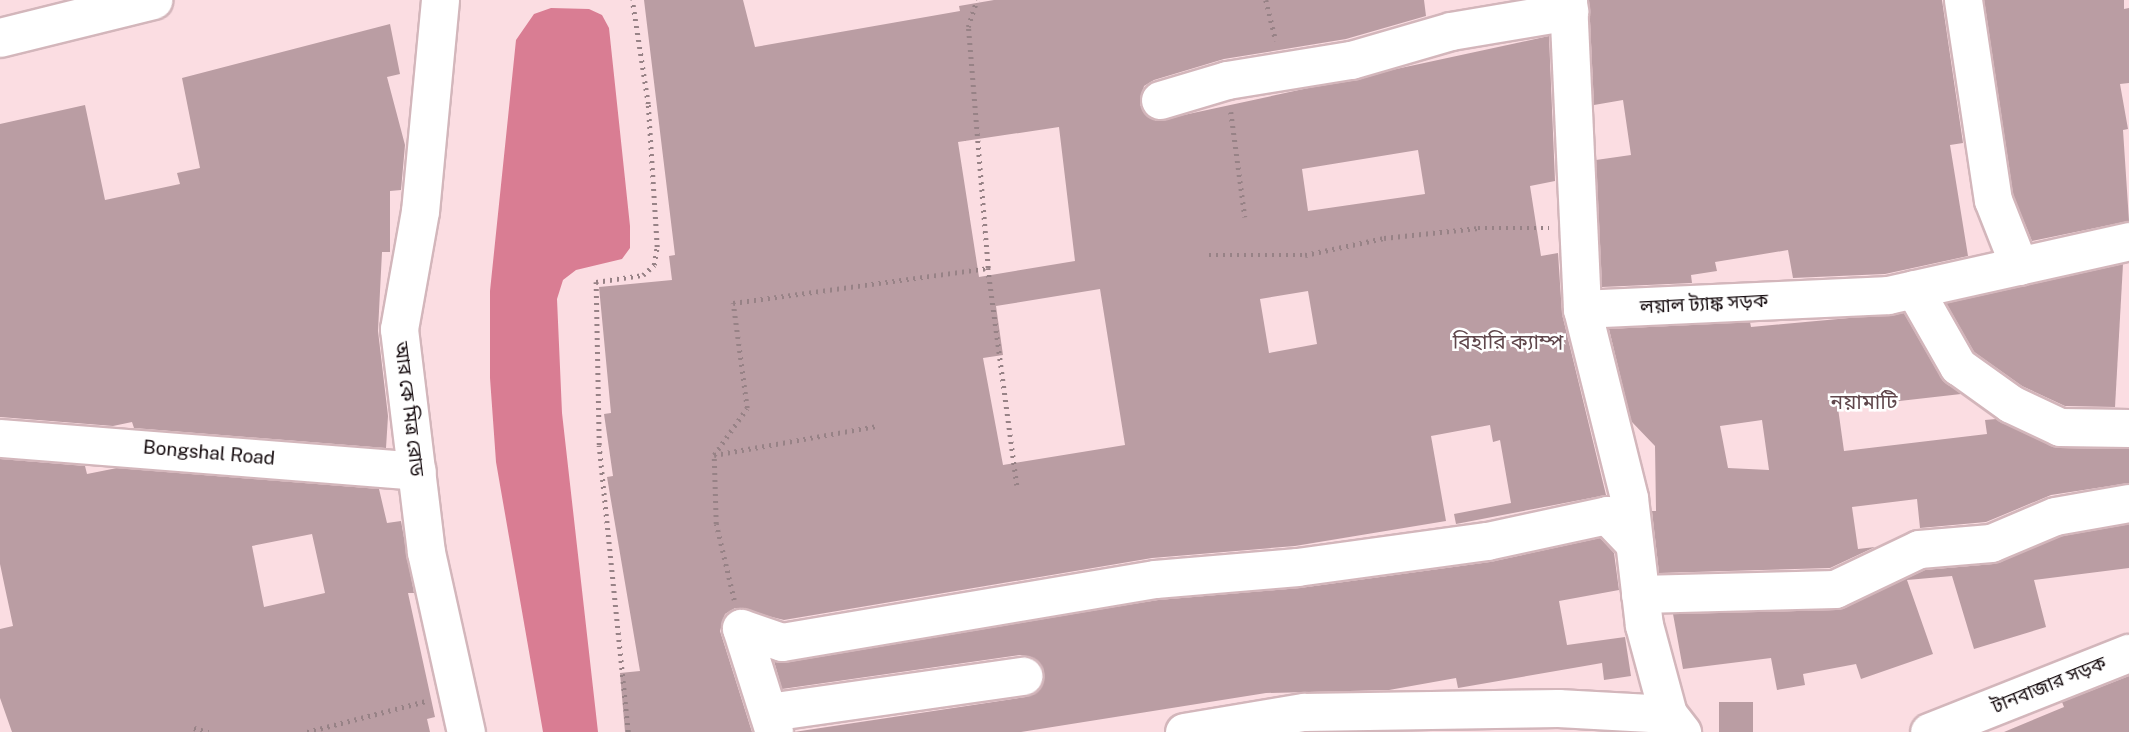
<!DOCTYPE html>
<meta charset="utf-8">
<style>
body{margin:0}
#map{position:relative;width:2129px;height:732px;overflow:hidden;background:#fbdde2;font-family:"Public Sans","Noto Sans Bengali",sans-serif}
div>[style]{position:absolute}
.water>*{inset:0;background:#d97d93}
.building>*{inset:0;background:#ba9da3;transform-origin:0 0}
.path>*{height:4.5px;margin-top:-2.25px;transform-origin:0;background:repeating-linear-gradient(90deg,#978286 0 2px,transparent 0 7px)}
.roads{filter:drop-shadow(2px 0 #d3b6bb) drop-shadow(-2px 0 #d3b6bb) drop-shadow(0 2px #d3b6bb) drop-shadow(0 -2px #d3b6bb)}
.minor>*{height:37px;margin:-18.5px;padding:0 18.5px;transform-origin:18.5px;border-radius:18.5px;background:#fff}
.major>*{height:38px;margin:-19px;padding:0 19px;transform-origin:19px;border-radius:19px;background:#fff}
span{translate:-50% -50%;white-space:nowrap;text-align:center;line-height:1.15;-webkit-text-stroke:5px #fff;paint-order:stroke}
.street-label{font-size:19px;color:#150b0e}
.neighbourhood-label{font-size:21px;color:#60474c}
</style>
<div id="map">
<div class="water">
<i style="clip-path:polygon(551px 8px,589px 9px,602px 15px,609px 28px,630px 226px,630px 248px,622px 259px,576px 270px,563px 280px,557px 299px,562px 413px,598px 732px,543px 732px,496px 462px,490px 378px,490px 291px,516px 40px,534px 14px)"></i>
</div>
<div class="building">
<i style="clip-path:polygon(evenodd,644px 0,743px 0,755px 47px,960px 11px,959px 6px,994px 0,1424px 0,1426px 16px,1346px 39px,1224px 59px,1154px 80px,1144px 86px,1140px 105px,1156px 121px,1549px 36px,1555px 181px,1530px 186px,1541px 256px,1558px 253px,1562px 314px,1606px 495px,1456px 524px,1454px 514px,1511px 503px,1500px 440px,1493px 442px,1490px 425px,1431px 436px,1446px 521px,1295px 546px,1152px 558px,784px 620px,735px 608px,725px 614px,720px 631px,752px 732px,625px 732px,620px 673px,640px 671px,607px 477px,613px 476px,604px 414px,611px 413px,599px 287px,672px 280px,669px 256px,675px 255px,644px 0,1059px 127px,1075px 261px,979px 277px,958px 142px,1059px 127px,644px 0,1418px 150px,1425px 194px,1308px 211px,1302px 169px,1418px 150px,644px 0,1100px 289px,1125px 445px,1003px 465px,983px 358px,1003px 355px,996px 306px,1100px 289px,644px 0,1308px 291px,1317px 344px,1269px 353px,1260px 299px,1308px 291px)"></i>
<i style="clip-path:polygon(1589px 0,1942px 0,1963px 143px,1950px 145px,1968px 256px,1885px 274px,1793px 278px,1788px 250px,1715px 262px,1717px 271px,1691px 275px,1692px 283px,1602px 287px,1596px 160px,1631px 155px,1623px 100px,1594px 105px)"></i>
<i style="clip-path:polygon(1984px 0,2124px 0,2124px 9px,2129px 8px,2129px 83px,2120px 84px,2128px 129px,2123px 130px,2129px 221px,2032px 241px,2013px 195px)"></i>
<i style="clip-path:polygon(390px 24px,400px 74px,387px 77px,405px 145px,401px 190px,390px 191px,390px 252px,382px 252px,378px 331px,388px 416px,386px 448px,134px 428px,132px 422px,113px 426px,0 417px,0 124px,85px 105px,105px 200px,180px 184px,177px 173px,200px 168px,182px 78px)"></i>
<i style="clip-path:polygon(2123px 264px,2115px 407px,2065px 406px,2022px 386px,1974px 352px,1946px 303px)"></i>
<i style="clip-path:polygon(evenodd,1904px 313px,1940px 376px,1961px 394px,1838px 408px,1844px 451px,1987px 434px,1985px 420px,1996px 419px,2059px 448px,2129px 449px,2129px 483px,2051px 495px,1986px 522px,1920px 528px,1917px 499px,1852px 507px,1858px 549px,1875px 547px,1830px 568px,1659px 573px,1652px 511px,1656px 511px,1655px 446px,1631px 421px,1609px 329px,1750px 322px,1751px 327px,1904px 313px,1762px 420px,1769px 470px,1728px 468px,1720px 426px,1762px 420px)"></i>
<i style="clip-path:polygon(evenodd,0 459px,85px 466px,87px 474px,117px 468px,379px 489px,387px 523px,401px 521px,414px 593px,408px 593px,435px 717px,427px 719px,430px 732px,12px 732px,0 698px,0 629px,13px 626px,0 564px,0 459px,312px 534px,325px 593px,264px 607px,252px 546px,312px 534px)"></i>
<i style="clip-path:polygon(2129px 524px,2129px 568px,2034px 580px,2046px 627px,1974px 649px,1952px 576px,1907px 580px,1933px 654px,1861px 679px,1856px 664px,1803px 674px,1805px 685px,1777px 690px,1771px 658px,1683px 669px,1673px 614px,1836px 610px,1925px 570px,1993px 564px,2061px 536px)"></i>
<i style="clip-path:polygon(1600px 538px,1614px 553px,1619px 590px,1559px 601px,1567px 645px,1625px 637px,1631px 676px,1604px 680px,1602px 663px,1458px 688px,1456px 678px,1389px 690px,1266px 693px,1021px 732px,794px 732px,1026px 697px,1042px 684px,1044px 672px,1031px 657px,1020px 655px,782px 689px,774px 661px,1158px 600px,1300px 588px,1490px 562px)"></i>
<i style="clip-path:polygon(2129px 676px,2129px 732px,2004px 732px,2064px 707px,2062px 702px)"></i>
<i style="left:1719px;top:702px;width:34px;height:30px"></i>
</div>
<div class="path">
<i style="left:1266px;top:0;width:42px;rotate:76.3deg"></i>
<i style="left:1231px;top:112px;width:106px;rotate:82.4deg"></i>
<i style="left:1209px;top:255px;width:96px"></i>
<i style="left:1305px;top:255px;width:81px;rotate:-12.1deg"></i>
<i style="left:1384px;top:238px;width:95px;rotate:-6.1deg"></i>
<i style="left:1478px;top:228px;width:71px"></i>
<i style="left:988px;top:268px;width:219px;rotate:82.4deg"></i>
<i style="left:714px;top:455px;width:166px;rotate:-10.1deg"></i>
<i style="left:734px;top:600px;width:78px;rotate:-103.3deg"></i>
<i style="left:716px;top:524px;width:69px;rotate:-91.7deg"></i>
<i style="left:714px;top:455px;width:57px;rotate:-54.9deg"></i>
<i style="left:747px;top:408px;width:106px;rotate:-97.6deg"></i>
<i style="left:733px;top:303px;width:257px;rotate:-7.8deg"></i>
<i style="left:988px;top:268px;width:242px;rotate:-94.7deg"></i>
<i style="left:968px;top:27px;width:28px;rotate:-72deg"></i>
<i style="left:194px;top:728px;width:15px;rotate:16deg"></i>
<i style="left:307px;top:732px;width:123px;rotate:-14.6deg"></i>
<i style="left:628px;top:732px;width:288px;rotate:-95.8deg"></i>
<i style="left:599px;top:445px;width:163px;rotate:-91.1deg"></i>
<i style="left:596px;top:282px;width:48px;rotate:-8.5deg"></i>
<i style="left:643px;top:275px;width:15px;rotate:-42deg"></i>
<i style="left:654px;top:265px;width:18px;rotate:-81deg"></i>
<i style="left:657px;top:247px;width:143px;rotate:-93.6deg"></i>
<i style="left:648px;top:104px;width:105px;rotate:-98.7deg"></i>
</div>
<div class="roads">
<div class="minor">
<i style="left:440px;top:0;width:212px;rotate:95.4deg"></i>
<i style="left:420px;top:211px;width:120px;rotate:100.1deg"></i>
<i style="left:399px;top:329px;width:225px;rotate:83.1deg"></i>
<i style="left:426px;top:552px;width:184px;rotate:77.5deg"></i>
<i style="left:1568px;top:0;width:309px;rotate:87.4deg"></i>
<i style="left:1582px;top:309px;width:306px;rotate:-2.6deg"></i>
<i style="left:1888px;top:295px;width:247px;rotate:-12.6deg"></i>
<i style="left:1963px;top:0;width:202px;rotate:81.5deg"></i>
<i style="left:1993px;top:200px;width:71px;rotate:68.5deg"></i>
<i style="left:1160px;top:100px;width:70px;rotate:-16.6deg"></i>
<i style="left:1227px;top:80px;width:126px;rotate:-9.2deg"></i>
<i style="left:1351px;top:60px;width:104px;rotate:-16.2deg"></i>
<i style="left:1451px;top:31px;width:120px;rotate:-9.6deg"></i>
<i style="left:1914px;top:289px;width:89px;rotate:60.3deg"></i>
<i style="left:1958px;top:366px;width:65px;rotate:35.6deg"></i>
<i style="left:2011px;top:404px;width:54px;rotate:25.1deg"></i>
<i style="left:2060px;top:427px;width:69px;rotate:0.8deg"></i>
<i style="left:1582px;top:309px;width:195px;rotate:76deg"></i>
<i style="left:1629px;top:498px;width:128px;rotate:83.3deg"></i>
<i style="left:1644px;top:625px;width:92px;rotate:74.9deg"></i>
<i style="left:0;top:438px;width:418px;rotate:4.5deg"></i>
<i style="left:1640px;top:594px;width:195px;rotate:-1.5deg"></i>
<i style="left:1835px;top:589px;width:93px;rotate:-25.5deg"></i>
<i style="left:1919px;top:549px;width:72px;rotate:-4.8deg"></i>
<i style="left:1991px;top:543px;width:69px;rotate:-22.9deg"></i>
<i style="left:2055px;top:516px;width:75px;rotate:-10deg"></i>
<i style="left:741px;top:628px;width:43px;rotate:18.9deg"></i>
<i style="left:782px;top:642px;width:378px;rotate:-9.6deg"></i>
<i style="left:1155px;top:579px;width:143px;rotate:-4.8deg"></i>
<i style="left:1297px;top:567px;width:192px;rotate:-7.8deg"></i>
<i style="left:1487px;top:541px;width:123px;rotate:-12.2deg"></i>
<i style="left:1607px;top:515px;width:39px;rotate:46deg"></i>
<i style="left:741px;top:628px;width:109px;rotate:72.4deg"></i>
<i style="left:769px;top:712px;width:257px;rotate:-8.1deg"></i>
<i style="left:1184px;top:732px;width:122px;rotate:-9.5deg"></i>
<i style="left:1304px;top:712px;width:254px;rotate:-0.9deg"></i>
<i style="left:1558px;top:708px;width:110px;rotate:3.1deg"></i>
<i style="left:1668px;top:714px;width:23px;rotate:52deg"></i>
<i style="left:1929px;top:732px;width:215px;rotate:-21.6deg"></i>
</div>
<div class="major">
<i style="left:0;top:38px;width:158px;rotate:-13.9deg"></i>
</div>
</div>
<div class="street-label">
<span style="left:1704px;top:304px;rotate:-3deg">লয়াল ট্যাঙ্ক সড়ক</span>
<span style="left:409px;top:409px;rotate:83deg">আর কে মিত্র রোড</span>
<span style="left:209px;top:453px;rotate:5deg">Bongshal Road</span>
<span style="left:2049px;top:685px;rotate:-22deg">টানবাজার সড়ক</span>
</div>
<div class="neighbourhood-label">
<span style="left:1508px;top:342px">বিহারি ক্যাম্প</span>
<span style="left:1864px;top:402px">নয়ামাটি</span>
</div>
</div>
